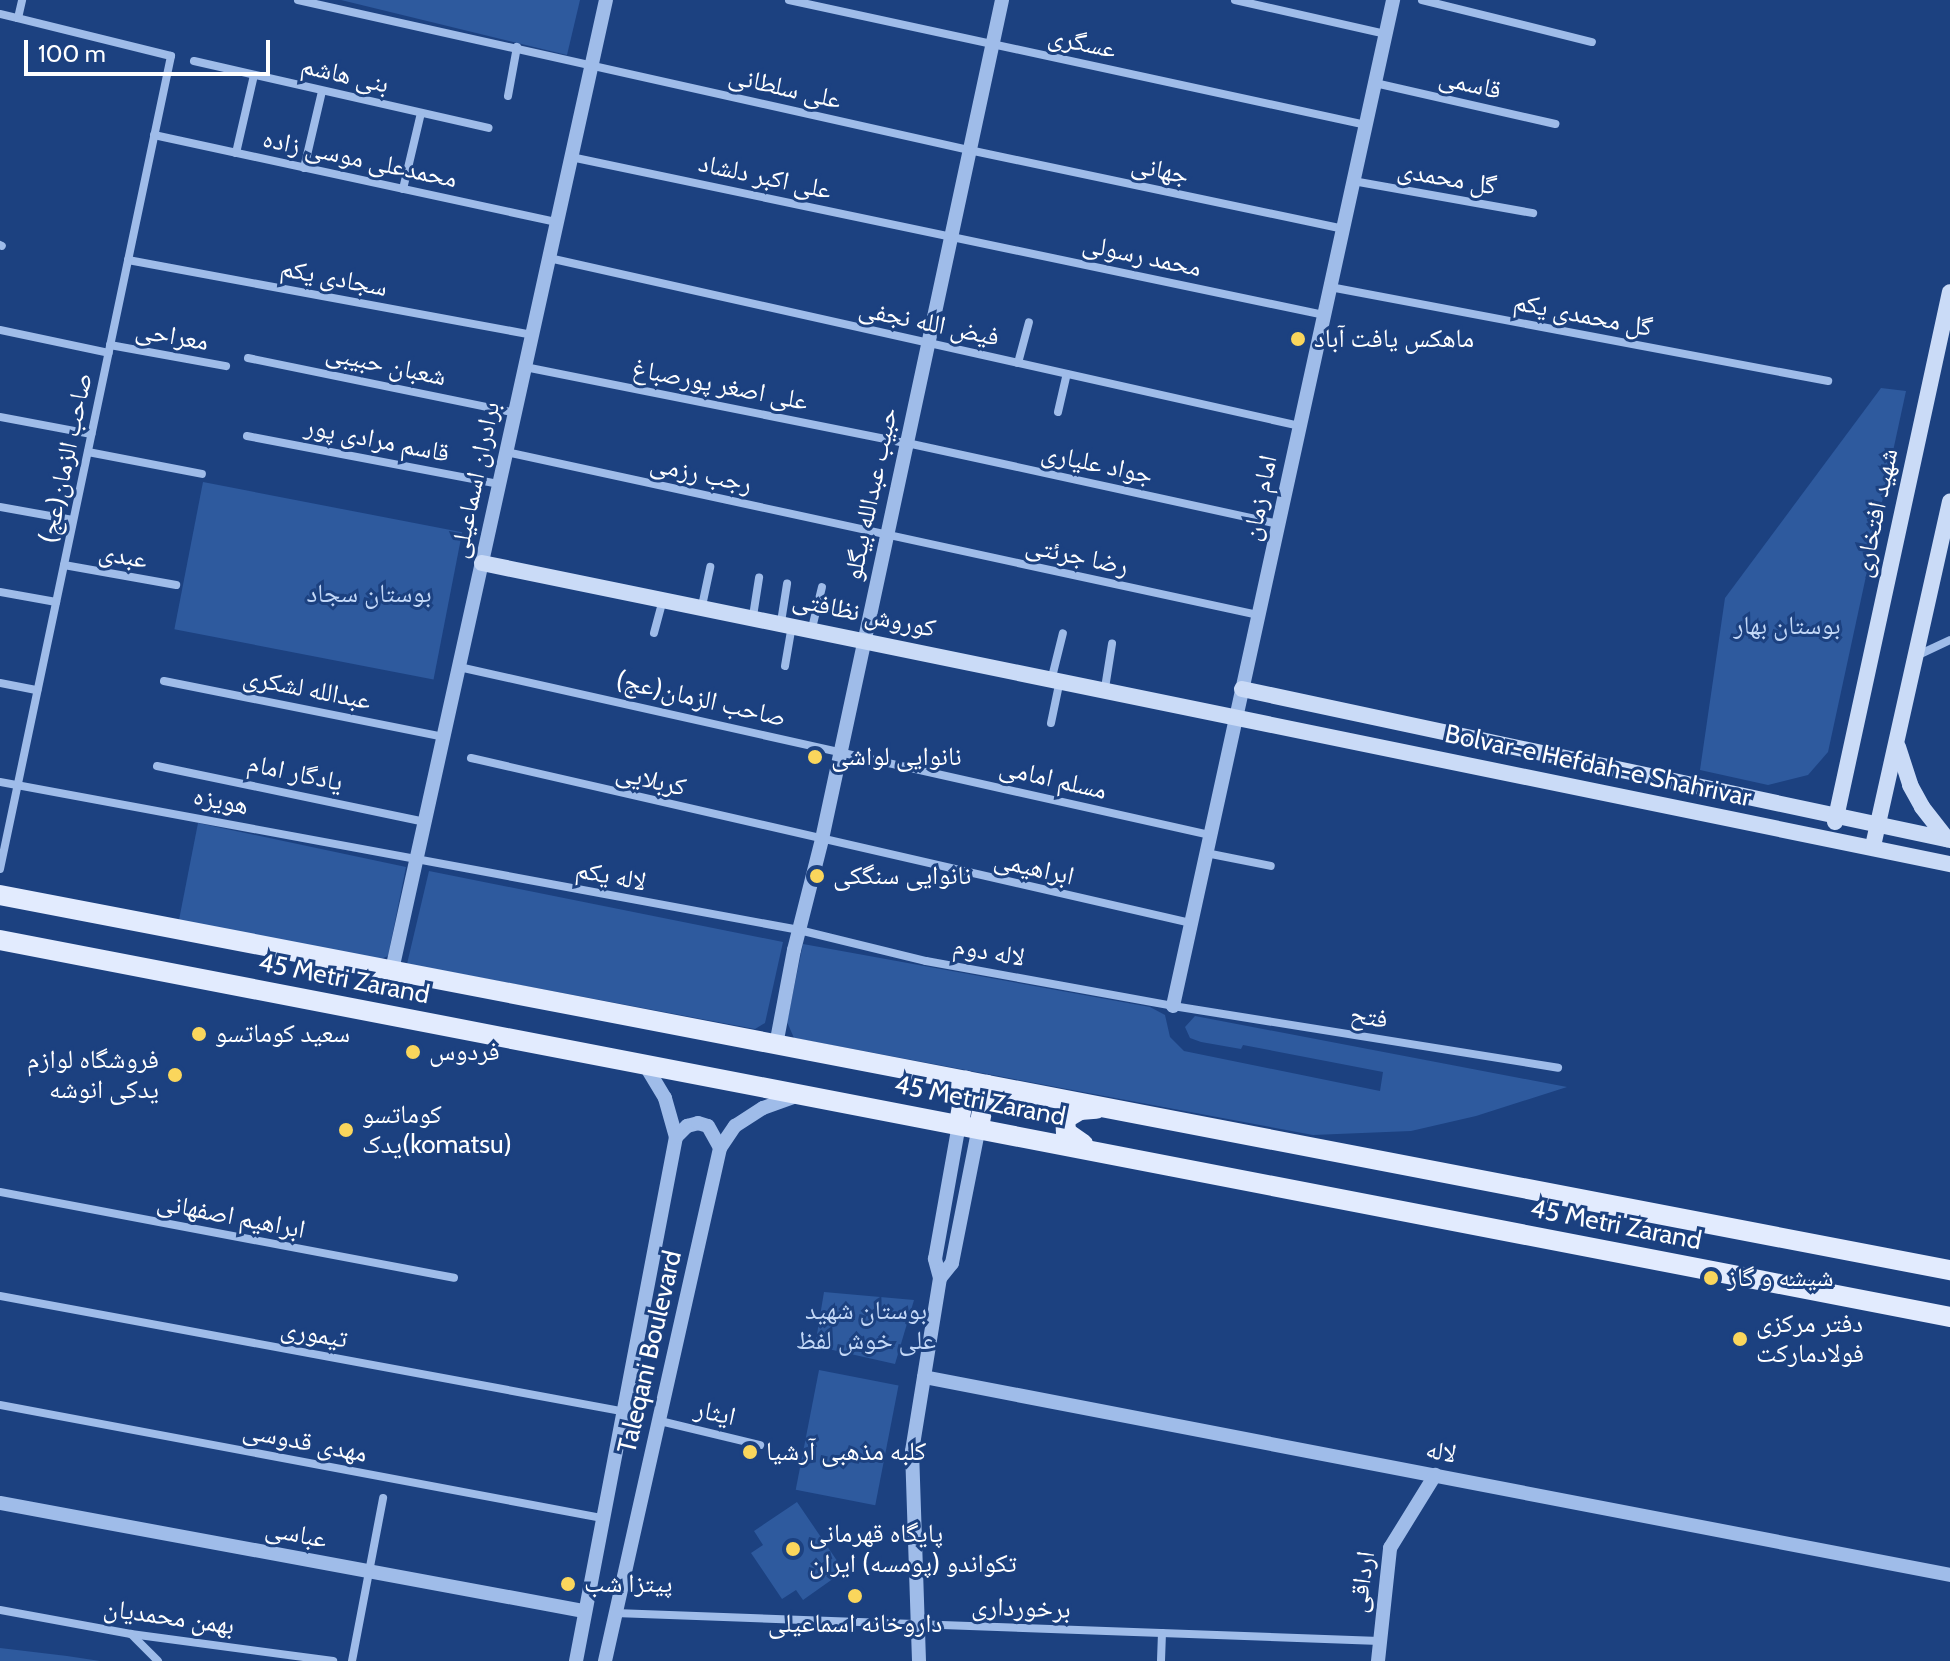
<!DOCTYPE html>
<meta charset="utf-8">
<style>
body{margin:0}
#map{position:relative;width:1950px;height:1661px;overflow:hidden;background:#1c4180;font-family:Cabin,"Noto Naskh Arabic",sans-serif}
div>[style]{position:absolute}
.green>*{inset:0;background:#2e5a9e;transform-origin:0 0}
.minor>*{height:8px;margin:-4px;padding:0 4px;transform-origin:4px;border-radius:4px;background:#9fbce9}
.tertiary>*{height:14px;margin:-7px;padding:0 7px;transform-origin:7px;border-radius:7px;background:#9fbce9}
.secondary>*{height:16px;margin:-8px;padding:0 8px;transform-origin:8px;border-radius:8px;background:#cadbf7}
.primary>*{height:20px;margin:-10px;padding:0 10px;transform-origin:10px;border-radius:10px;background:#e2ebfe}
.dots>*{width:22px;height:22px;translate:-50% -50%;box-sizing:border-box;border:4px solid #1c4180;border-radius:50%}
span{translate:-50% -50%;white-space:nowrap;text-align:center;line-height:1.15;-webkit-text-stroke:6px #1c4180;paint-order:stroke}
.street-label{font-size:26px;color:#fff}
.poi-label{font-size:26px;color:#fff}
.left{translate:0 -50%;text-align:left}
.right{translate:-100% -50%;text-align:right}
.park-label{font-size:26px;color:#c3d8f7}
.scale{position:absolute;left:24px;top:40px;width:246px;height:36px;box-sizing:border-box;border:4px solid #fff;border-top:0;padding-left:10px;font-size:24px;line-height:28px;white-space:nowrap;color:#fff;-webkit-text-stroke:6px #1c4180;paint-order:stroke}
</style>
<div id="map">
<div class="green">
<i style="clip-path:polygon(341px 0,580px 0,567px 55px)"></i>
<i style="clip-path:polygon(1881px 388px,1906px 391px,1828px 752px,1808px 775px,1768px 785px,1700px 770px,1725px 598px)"></i>
<i style="left:203px;top:482px;width:264px;height:150px;rotate:11deg"></i>
<i style="clip-path:polygon(198px 823px,406px 867px,388px 956px,381px 959px,179px 920px)"></i>
<i style="clip-path:polygon(429px 871px,783px 942px,765px 1023px,755px 1029px,407px 964px)"></i>
<i style="clip-path:polygon(803px 944px,1150px 1007px,1165px 1015px,1170px 1037px,1184px 1051px,1380px 1091px,1383px 1072px,1243px 1045px,1241px 1049px,1201px 1042px,1190px 1038px,1185px 1027px,1195px 1016px,1567px 1087px,1476px 1116px,1411px 1131px,1313px 1135px,794px 1038px,787px 1022px)"></i>
<i style="clip-path:polygon(824px 1292px,914px 1300px,895px 1364px,815px 1346px)"></i>
<i style="left:819px;top:1370px;width:81px;height:122px;rotate:11deg"></i>
<i style="clip-path:polygon(797px 1502px,844px 1571px,803px 1600px,796px 1590px,782px 1599px,751px 1553px,763px 1545px,754px 1531px)"></i>
<i style="clip-path:polygon(0 1648px,67px 1656px,100px 1661px,0 1661px)"></i>
</div>
<div class="minor">
<i style="left:298px;top:0;width:688px;rotate:12.6deg"></i>
<i style="left:969px;top:150px;width:382px;rotate:11.9deg"></i>
<i style="left:789px;top:0;width:590px;rotate:12.22deg"></i>
<i style="left:1235px;top:0;width:155px;rotate:12.7deg"></i>
<i style="left:1422px;top:0;width:175px;rotate:13.9deg"></i>
<i style="left:0;top:14px;width:18px;rotate:13deg"></i>
<i style="left:18px;top:18px;width:18px;rotate:-77deg"></i>
<i style="left:194px;top:61px;width:302px;rotate:12.8deg"></i>
<i style="left:1375px;top:83px;width:185px;rotate:12.8deg"></i>
<i style="left:508px;top:96px;width:50px;rotate:-79.6deg"></i>
<i style="left:154px;top:135px;width:412px;rotate:12.2deg"></i>
<i style="left:236px;top:153px;width:80px;rotate:-77deg"></i>
<i style="left:571px;top:157px;width:769px;rotate:11.85deg"></i>
<i style="left:304px;top:168px;width:79px;rotate:-76.8deg"></i>
<i style="left:1353px;top:181px;width:183px;rotate:10.1deg"></i>
<i style="left:403px;top:189px;width:78px;rotate:-76.7deg"></i>
<i style="left:0;top:245px;width:2px;rotate:27deg"></i>
<i style="left:549px;top:258px;width:770px;rotate:12.61deg"></i>
<i style="left:128px;top:260px;width:411px;rotate:10.5deg"></i>
<i style="left:1330px;top:287px;width:507px;rotate:10.69deg"></i>
<i style="left:0;top:330px;width:111px;rotate:11.9deg"></i>
<i style="left:110px;top:345px;width:118px;rotate:10.3deg"></i>
<i style="left:248px;top:358px;width:273px;rotate:11.6deg"></i>
<i style="left:1018px;top:363px;width:42px;rotate:-75deg"></i>
<i style="left:525px;top:367px;width:389px;rotate:11.3deg"></i>
<i style="left:907px;top:443px;width:380px;rotate:12.3deg"></i>
<i style="left:1058px;top:412px;width:39px;rotate:-77deg"></i>
<i style="left:0;top:417px;width:93px;rotate:10.6deg"></i>
<i style="left:247px;top:436px;width:257px;rotate:10.8deg"></i>
<i style="left:88px;top:452px;width:116px;rotate:10.9deg"></i>
<i style="left:506px;top:452px;width:769px;rotate:12.23deg"></i>
<i style="left:0;top:507px;width:74px;rotate:10.1deg"></i>
<i style="left:64px;top:565px;width:114px;rotate:10.1deg"></i>
<i style="left:0;top:592px;width:57px;rotate:10.1deg"></i>
<i style="left:702px;top:606px;width:40px;rotate:-78deg"></i>
<i style="left:753px;top:616px;width:39px;rotate:-81deg"></i>
<i style="left:781px;top:622px;width:39px;rotate:-81deg"></i>
<i style="left:812px;top:628px;width:42px;rotate:-76.3deg"></i>
<i style="left:654px;top:633px;width:35px;rotate:-75deg"></i>
<i style="left:1916px;top:656px;width:38px;rotate:-25deg"></i>
<i style="left:785px;top:666px;width:42px;rotate:-80.3deg"></i>
<i style="left:459px;top:667px;width:770px;rotate:12.61deg"></i>
<i style="left:1052px;top:677px;width:45px;rotate:-76deg"></i>
<i style="left:164px;top:681px;width:285px;rotate:11.3deg"></i>
<i style="left:0;top:683px;width:38px;rotate:11deg"></i>
<i style="left:1105px;top:688px;width:45px;rotate:-81deg"></i>
<i style="left:1051px;top:723px;width:44px;rotate:-78.2deg"></i>
<i style="left:471px;top:758px;width:739px;rotate:12.91deg"></i>
<i style="left:157px;top:766px;width:274px;rotate:11.8deg"></i>
<i style="left:0;top:782px;width:813px;rotate:10.49deg"></i>
<i style="left:799px;top:930px;width:131px;rotate:13.7deg"></i>
<i style="left:926px;top:961px;width:251px;rotate:10.3deg"></i>
<i style="left:1173px;top:1006px;width:390px;rotate:9.1deg"></i>
<i style="left:1206px;top:853px;width:66px;rotate:11.3deg"></i>
<i style="left:0;top:869px;width:831px;rotate:-78.12deg"></i>
<i style="left:171px;top:56px;width:158px;rotate:-166.1deg"></i>
<i style="left:0;top:1192px;width:462px;rotate:10.7deg"></i>
<i style="left:0;top:1296px;width:632px;rotate:10.49deg"></i>
<i style="left:0;top:1405px;width:613px;rotate:10.63deg"></i>
<i style="left:660px;top:1421px;width:103px;rotate:13.5deg"></i>
<i style="left:0;top:1610px;width:133px;rotate:10.4deg"></i>
<i style="left:131px;top:1634px;width:204px;rotate:7.6deg"></i>
<i style="left:615px;top:1613px;width:765px;rotate:2.1deg"></i>
<i style="left:131px;top:1634px;width:38px;rotate:45deg"></i>
<i style="left:352px;top:1661px;width:166px;rotate:-79.2deg"></i>
<i style="left:1161px;top:1661px;width:28px;rotate:-88deg"></i>
</div>
<div class="tertiary">
<i style="left:392px;top:970px;width:993px;rotate:-77.56deg"></i>
<i style="left:1173px;top:1006px;width:1030px;rotate:-77.66deg"></i>
<i style="left:776px;top:1045px;width:97px;rotate:-79.3deg"></i>
<i style="left:794px;top:950px;width:114px;rotate:-75.8deg"></i>
<i style="left:822px;top:839px;width:858px;rotate:-77.89deg"></i>
<i style="left:676px;top:1137px;width:16px;rotate:-45deg"></i>
<i style="left:687px;top:1126px;width:11px;rotate:-15deg"></i>
<i style="left:698px;top:1123px;width:10px;rotate:17deg"></i>
<i style="left:708px;top:1126px;width:25px;rotate:61deg"></i>
<i style="left:940px;top:1278px;width:19px;rotate:-51deg"></i>
<i style="left:952px;top:1263px;width:139px;rotate:-78.8deg"></i>
<i style="left:924px;top:1377px;width:1045px;rotate:10.92deg"></i>
<i style="left:0;top:1503px;width:594px;rotate:10.48deg"></i>
<i style="left:576px;top:1661px;width:533px;rotate:-79.2deg"></i>
<i style="left:676px;top:1137px;width:41px;rotate:-105.8deg"></i>
<i style="left:665px;top:1098px;width:41px;rotate:-121deg"></i>
<i style="left:605px;top:1661px;width:526px;rotate:-77.36deg"></i>
<i style="left:720px;top:1148px;width:27px;rotate:-56deg"></i>
<i style="left:735px;top:1126px;width:33px;rotate:-33deg"></i>
<i style="left:763px;top:1108px;width:37px;rotate:-20deg"></i>
<i style="left:919px;top:1661px;width:210px;rotate:-91.9deg"></i>
<i style="left:912px;top:1451px;width:175px;rotate:-80.8deg"></i>
<i style="left:940px;top:1278px;width:20px;rotate:-105deg"></i>
<i style="left:935px;top:1259px;width:137px;rotate:-79.9deg"></i>
<i style="left:1378px;top:1661px;width:114px;rotate:-83.9deg"></i>
<i style="left:1390px;top:1548px;width:86px;rotate:-58.3deg"></i>
</div>
<div class="secondary">
<i style="left:482px;top:563px;width:1499px;rotate:11.59deg"></i>
<i style="left:1242px;top:689px;width:724px;rotate:12.04deg"></i>
<i style="left:1898px;top:747px;width:40px;rotate:72deg"></i>
<i style="left:1910px;top:785px;width:25px;rotate:61deg"></i>
<i style="left:1922px;top:807px;width:41px;rotate:52deg"></i>
<i style="left:1835px;top:822px;width:542px;rotate:-77.76deg"></i>
<i style="left:1873px;top:846px;width:353px;rotate:-77.4deg"></i>
</div>
<div class="primary">
<i style="left:0;top:895px;width:1986px;rotate:10.89deg"></i>
<i style="left:0;top:940px;width:1986px;rotate:10.94deg"></i>
<i style="left:959px;top:1124px;width:44px;rotate:-80.8deg"></i>
<i style="left:979px;top:1127px;width:43px;rotate:-79.2deg"></i>
<i style="left:1083px;top:1144px;width:21px;rotate:-145deg"></i>
<i style="left:1066px;top:1132px;width:13px;rotate:-94deg"></i>
<i style="left:1065px;top:1119px;width:17px;rotate:-31deg"></i>
<i style="left:1080px;top:1110px;width:16px;rotate:-4deg"></i>
</div>
<div class="dots">
<i style="left:1298px;top:339px;background:#fad65c"></i>
<i style="left:815px;top:757px;background:#fad65c"></i>
<i style="left:817px;top:876px;background:#fad65c"></i>
<i style="left:199px;top:1034px;background:#fad65c"></i>
<i style="left:413px;top:1052px;background:#fad65c"></i>
<i style="left:175px;top:1075px;background:#fad65c"></i>
<i style="left:346px;top:1130px;background:#fad65c"></i>
<i style="left:1711px;top:1278px;background:#fad65c"></i>
<i style="left:1740px;top:1339px;background:#fad65c"></i>
<i style="left:750px;top:1452px;background:#fad65c"></i>
<i style="left:793px;top:1549px;background:#fad65c"></i>
<i style="left:568px;top:1584px;background:#fad65c"></i>
<i style="left:855px;top:1596px;background:#fad65c"></i>
</div>
<div class="street-label">
<span style="left:1082px;top:43px;rotate:12deg">عسگری</span>
<span style="left:345px;top:75px;rotate:13deg">بنی هاشم</span>
<span style="left:1470px;top:84px;rotate:13deg">قاسمی</span>
<span style="left:785px;top:88px;rotate:13deg">علی سلطانی</span>
<span style="left:360px;top:159px;rotate:12deg">محمدعلی موسی زاده</span>
<span style="left:1160px;top:170px;rotate:12deg">جهانی</span>
<span style="left:765px;top:177px;rotate:12deg">علی اکبر دلشاد</span>
<span style="left:1447px;top:178px;rotate:10deg">گل محمدی</span>
<span style="left:1142px;top:256px;rotate:12deg">محمد رسولی</span>
<span style="left:334px;top:278px;rotate:11deg">سجادی یکم</span>
<span style="left:1583px;top:315px;rotate:11deg">گل محمدی یکم</span>
<span style="left:929px;top:323px;rotate:12deg">فیض الله نجفی</span>
<span style="left:172px;top:336px;rotate:10deg">معراحی</span>
<span style="left:386px;top:365px;rotate:12deg">شعبان حبیبی</span>
<span style="left:720px;top:385px;rotate:11deg">علی اصغر پورصباغ</span>
<span style="left:377px;top:440px;rotate:11deg">قاسم مرادی پور</span>
<span style="left:66px;top:458px;rotate:-78deg">صاحب الزمان(عج)</span>
<span style="left:1097px;top:464px;rotate:12deg">جواد علیاری</span>
<span style="left:701px;top:474px;rotate:12deg">رجب رزمی</span>
<span style="left:475px;top:480px;rotate:-78deg">برادران اسماعیلی</span>
<span style="left:871px;top:494px;rotate:-78deg">حبیب عبدالله بیگلو</span>
<span style="left:1260px;top:498px;rotate:-78deg">امام زمان</span>
<span style="left:1876px;top:513px;rotate:-78deg">شهید افتخاری</span>
<span style="left:123px;top:556px;rotate:10deg">عبدی</span>
<span style="left:1077px;top:556px;rotate:12deg">رضا جرئتی</span>
<span style="left:864px;top:614px;rotate:12deg">کوروش نظافتی</span>
<span style="left:307px;top:689px;rotate:11deg">عبدالله لشکری</span>
<span style="left:701px;top:699px;rotate:13deg">صاحب الزمان(عج)</span>
<span style="left:1598px;top:766px;rotate:12deg">Bolvar-e Hefdah-e Shahrivar</span>
<span style="left:295px;top:773px;rotate:12deg">یادگار امام</span>
<span style="left:1053px;top:779px;rotate:13deg">مسلم امامی</span>
<span style="left:651px;top:780px;rotate:13deg">کربلایی</span>
<span style="left:221px;top:801px;rotate:11deg">هویزه</span>
<span style="left:1034px;top:868px;rotate:13deg">ابراهیمی</span>
<span style="left:611px;top:876px;rotate:11deg">لاله یکم</span>
<span style="left:989px;top:952px;rotate:10deg">لاله دوم</span>
<span style="left:344px;top:979px;rotate:11deg">45 Metri Zarand</span>
<span style="left:1369px;top:1017px;rotate:9deg">فتح</span>
<span style="left:980px;top:1101px;rotate:11deg">45 Metri Zarand</span>
<span style="left:231px;top:1216px;rotate:11deg">ابراهیم اصفهانی</span>
<span style="left:1616px;top:1225px;rotate:11deg">45 Metri Zarand</span>
<span style="left:314px;top:1334px;rotate:10deg">تیموری</span>
<span style="left:650px;top:1352px;rotate:-77deg">Taleqani Boulevard</span>
<span style="left:715px;top:1413px;rotate:13deg">ایثار</span>
<span style="left:305px;top:1442px;rotate:11deg">مهدی قدوسی</span>
<span style="left:1441px;top:1452px;rotate:11deg">لاله</span>
<span style="left:296px;top:1534px;rotate:11deg">عباسی</span>
<span style="left:1362px;top:1582px;rotate:-82deg">ارداقی</span>
<span style="left:1021px;top:1608px;rotate:2deg">برخورداری</span>
<span style="left:169px;top:1617px;rotate:8deg">بهمن محمدیان</span>
</div>
<div class="poi-label">
<span class="left" style="left:1314px;top:339px">ماهکس یافت آباد</span>
<span class="left" style="left:831px;top:757px">نانوایی لواشی</span>
<span class="left" style="left:833px;top:876px">نانوایی سنگکی</span>
<span class="left" style="left:215px;top:1034px">سعید کوماتسو</span>
<span class="left" style="left:429px;top:1052px">فردوس</span>
<span class="right" style="left:159px;top:1075px">فروشگاه لوازم<br>یدکی انوشه</span>
<span class="left" style="left:362px;top:1130px">کوماتسو<br>یدک(komatsu)</span>
<span class="left" style="left:1727px;top:1278px">شیشه و گاز</span>
<span class="left" style="left:1756px;top:1339px">دفتر مرکزی<br>فولادمارکت</span>
<span class="left" style="left:766px;top:1452px">کلبه مذهبی آرشیا</span>
<span class="left" style="left:809px;top:1549px">پایگاه قهرمانی<br>تکواندو (پومسه) ایران</span>
<span class="left" style="left:584px;top:1584px">پیتزا شب</span>
<span style="left:855px;top:1624px">داروخانه اسماعیلی</span>
</div>
<div class="park-label">
<span style="left:369px;top:594px">بوستان سجاد</span>
<span style="left:1787px;top:626px">بوستان بهار</span>
<span style="left:866px;top:1326px">بوستان شهید<br>علی خوش لفظ</span>
</div>
<div class="scale">100 m</div>
</div>
